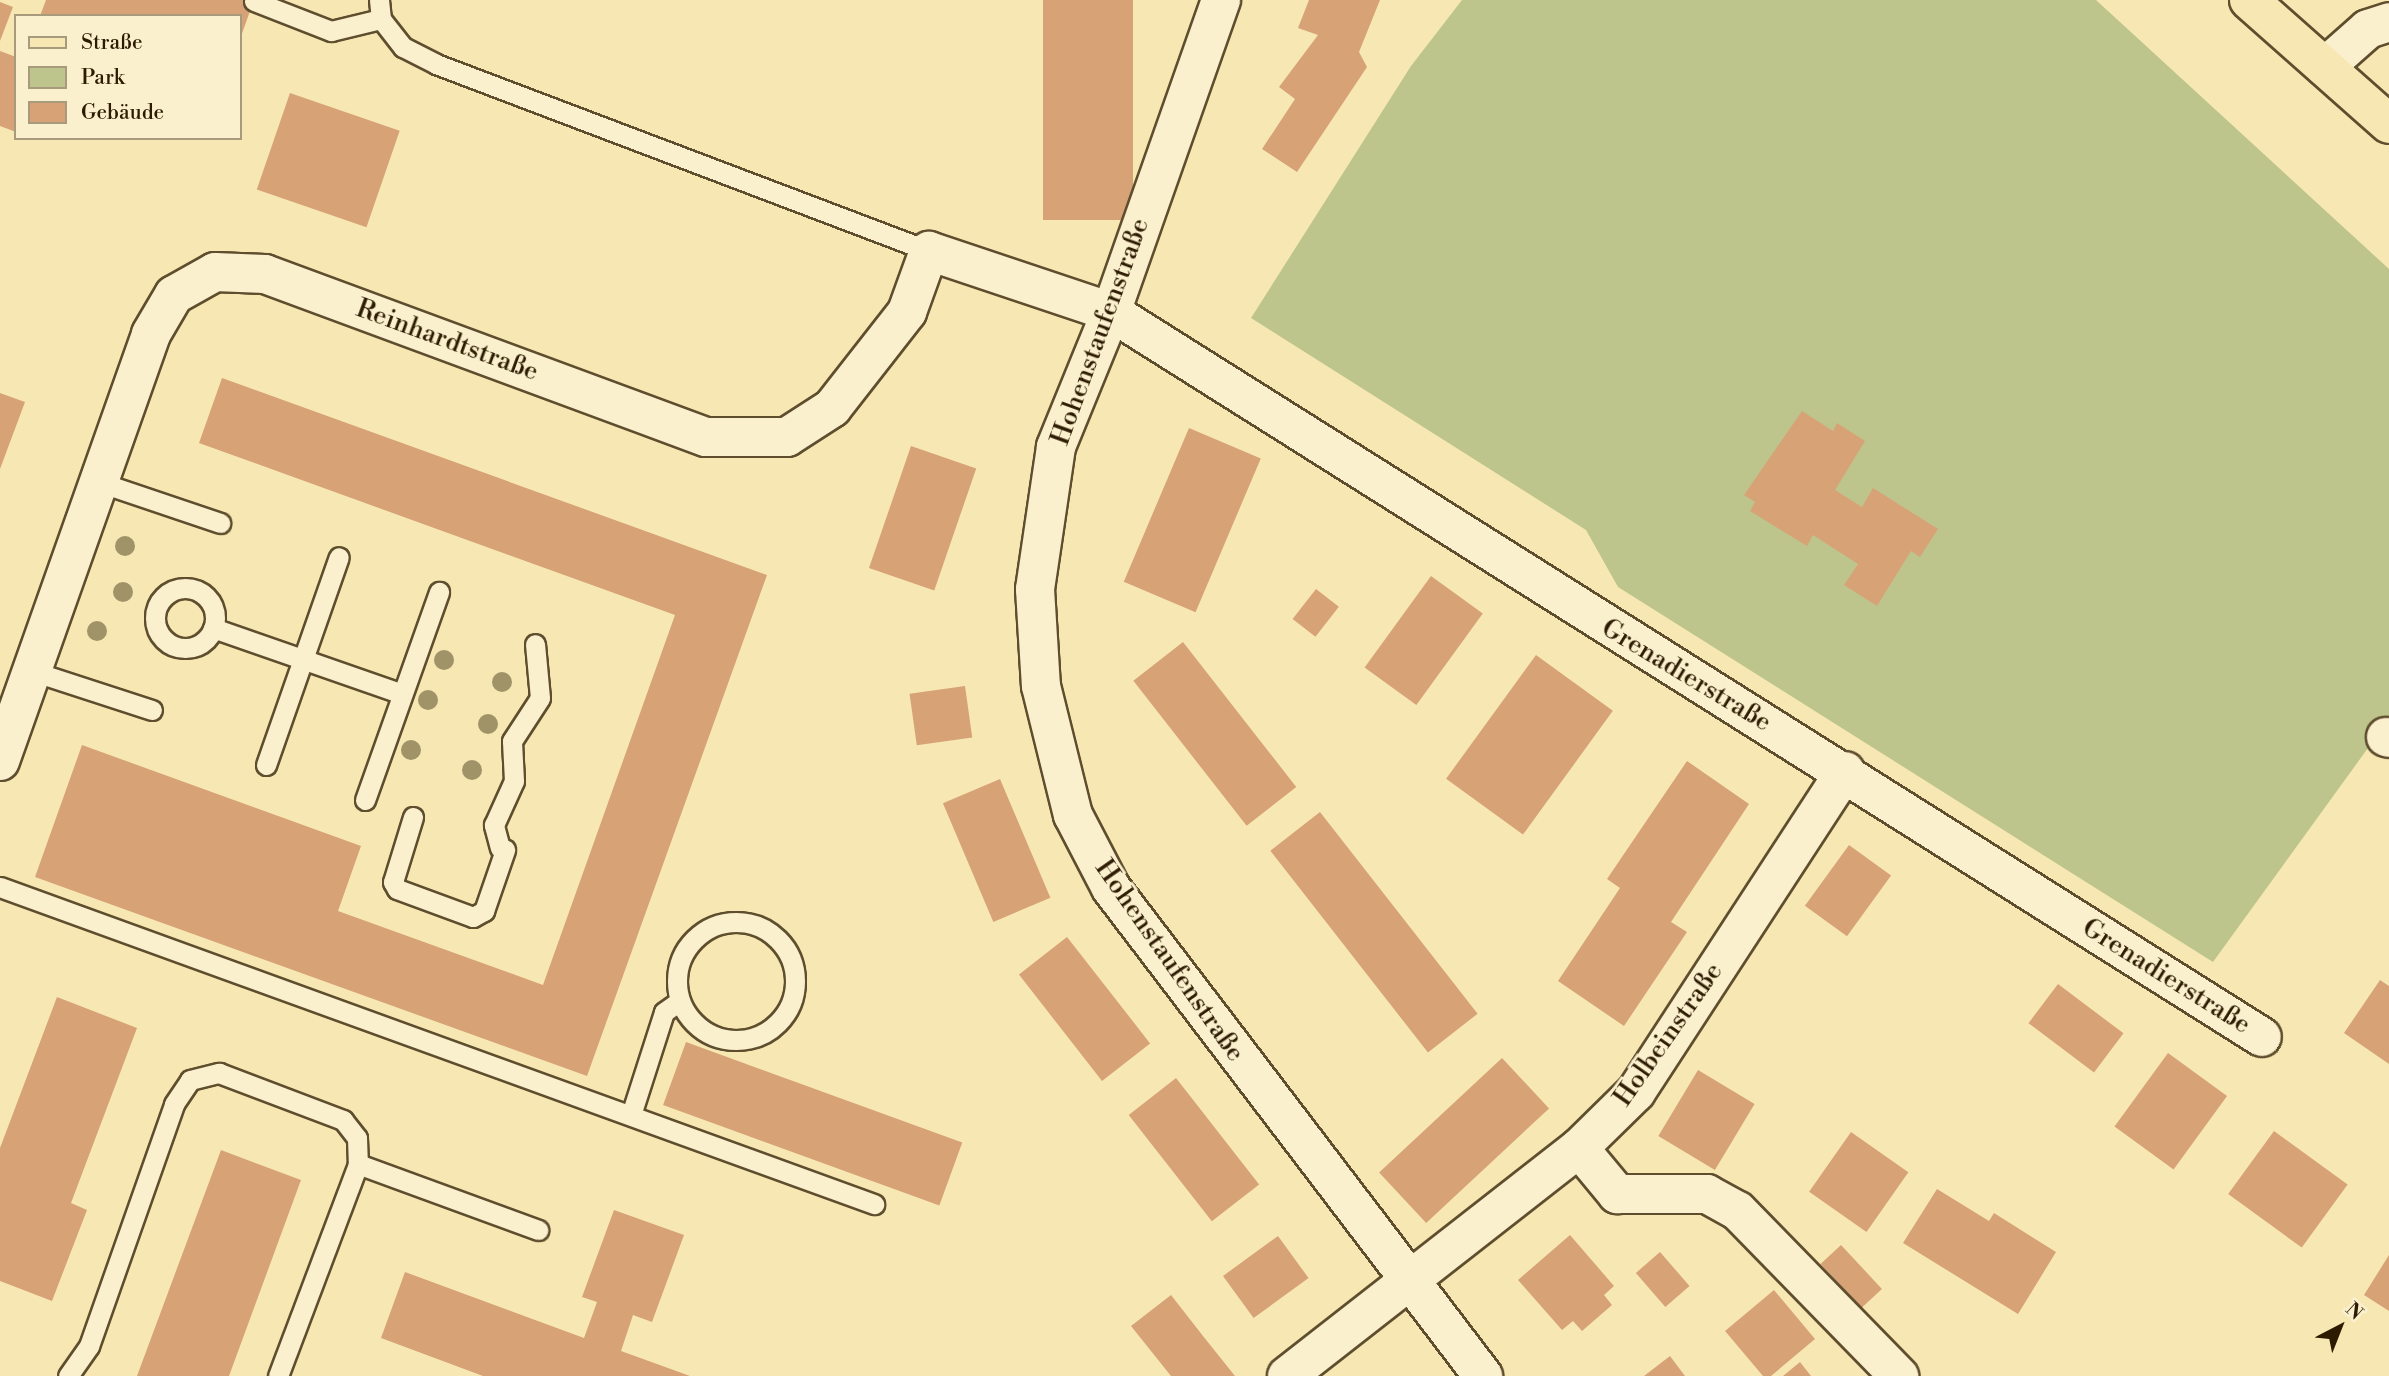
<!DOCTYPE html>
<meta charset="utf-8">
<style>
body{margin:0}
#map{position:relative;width:2389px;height:1376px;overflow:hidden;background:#f7e8b3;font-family:"Libre Bodoni",serif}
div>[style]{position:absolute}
.green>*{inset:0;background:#bdc58c}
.building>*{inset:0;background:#d7a276;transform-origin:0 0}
.roads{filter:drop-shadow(2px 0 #5f4e2e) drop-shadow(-2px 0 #5f4e2e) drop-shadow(0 2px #5f4e2e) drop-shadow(0 -2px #5f4e2e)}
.lane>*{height:19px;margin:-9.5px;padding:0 9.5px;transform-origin:9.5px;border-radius:9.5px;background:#faf0ce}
.lane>.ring{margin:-9.5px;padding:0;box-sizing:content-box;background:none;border:19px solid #faf0ce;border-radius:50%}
.street>*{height:38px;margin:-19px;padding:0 19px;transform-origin:19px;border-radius:19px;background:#faf0ce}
.primary>*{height:38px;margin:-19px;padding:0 19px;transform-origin:19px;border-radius:19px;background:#f7e8b3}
.trees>*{width:20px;height:20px;margin:-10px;border-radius:50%;background:#a09368}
span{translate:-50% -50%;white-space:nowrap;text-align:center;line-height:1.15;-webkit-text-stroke:5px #faf0ce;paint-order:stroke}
.street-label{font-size:26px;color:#2c1a01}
.legend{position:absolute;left:14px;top:14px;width:228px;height:126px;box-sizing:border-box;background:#faf0ce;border:2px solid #a89a7c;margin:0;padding:9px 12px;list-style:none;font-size:21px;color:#2c1a01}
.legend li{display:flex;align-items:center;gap:14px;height:35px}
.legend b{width:35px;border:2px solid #a89a7c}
.north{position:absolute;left:2305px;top:1292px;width:70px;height:70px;-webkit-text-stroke:5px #faf0ce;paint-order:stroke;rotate:42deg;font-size:19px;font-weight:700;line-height:28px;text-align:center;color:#2c1a01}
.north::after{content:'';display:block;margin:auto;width:24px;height:32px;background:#2c1a01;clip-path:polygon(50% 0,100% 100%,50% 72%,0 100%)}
</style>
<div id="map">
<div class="green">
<i style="clip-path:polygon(1462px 0,2096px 0,2389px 269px,2389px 719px,2213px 962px,1618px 587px,1586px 530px,1251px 318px,1411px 66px)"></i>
</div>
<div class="building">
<i style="clip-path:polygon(46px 0,254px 0,240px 39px,240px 16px,40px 16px)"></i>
<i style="left:1043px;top:0;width:90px;height:220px"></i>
<i style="clip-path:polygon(1309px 0,1380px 0,1359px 52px,1367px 67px,1297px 172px,1262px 149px,1295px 99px,1279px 87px,1318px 35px,1298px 28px)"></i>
<i style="clip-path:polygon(0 2px,13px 7px,0 41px)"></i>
<i style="clip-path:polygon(0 51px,16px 57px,16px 132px,0 126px)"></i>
<i style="left:290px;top:93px;width:116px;height:102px;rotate:19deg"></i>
<i style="clip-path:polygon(222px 378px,767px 575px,587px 1076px,35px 877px,82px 745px,361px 846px,338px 911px,543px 985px,675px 615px,199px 443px)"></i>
<i style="clip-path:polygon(0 393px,25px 402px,0 469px)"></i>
<i style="clip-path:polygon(1802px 411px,1833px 431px,1837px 423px,1865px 441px,1835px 490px,1862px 507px,1873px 488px,1938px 529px,1920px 557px,1911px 551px,1877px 606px,1844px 585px,1858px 564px,1813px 535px,1807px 546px,1750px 511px,1755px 502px,1744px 495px)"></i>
<i style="left:1189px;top:428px;width:78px;height:167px;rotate:23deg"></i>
<i style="left:911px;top:446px;width:69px;height:129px;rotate:19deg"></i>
<i style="left:1431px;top:576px;width:64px;height:113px;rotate:36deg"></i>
<i style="left:1316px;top:589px;width:29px;height:38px;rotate:38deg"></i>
<i style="left:1183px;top:642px;width:184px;height:63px;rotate:52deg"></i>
<i style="left:1536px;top:655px;width:95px;height:153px;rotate:36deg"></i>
<i style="left:965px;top:686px;width:52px;height:56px;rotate:82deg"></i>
<i style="clip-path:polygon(1687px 761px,1749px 804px,1671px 922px,1687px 932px,1624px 1026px,1558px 981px,1620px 888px,1607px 879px)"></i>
<i style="left:1000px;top:779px;width:129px;height:62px;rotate:67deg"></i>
<i style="left:1320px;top:812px;width:256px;height:63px;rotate:52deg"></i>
<i style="left:1849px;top:845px;width:52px;height:75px;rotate:36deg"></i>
<i style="left:1067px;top:937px;width:135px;height:61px;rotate:52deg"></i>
<i style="clip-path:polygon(2380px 980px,2389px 986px,2389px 1064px,2344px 1033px)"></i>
<i style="left:2058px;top:984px;width:82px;height:49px;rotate:37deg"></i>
<i style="clip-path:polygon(57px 997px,137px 1028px,71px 1203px,87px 1210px,52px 1301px,0 1281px,0 1148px)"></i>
<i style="left:686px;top:1042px;width:294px;height:67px;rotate:20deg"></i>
<i style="left:2168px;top:1053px;width:73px;height:91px;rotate:36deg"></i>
<i style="left:1502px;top:1058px;width:69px;height:168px;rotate:47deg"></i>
<i style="left:1698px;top:1070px;width:66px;height:77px;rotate:31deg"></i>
<i style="left:1176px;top:1078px;width:135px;height:60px;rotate:52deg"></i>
<i style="left:2274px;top:1131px;width:91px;height:78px;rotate:36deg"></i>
<i style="left:1851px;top:1132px;width:70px;height:73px;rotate:35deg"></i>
<i style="clip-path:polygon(221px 1150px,301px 1180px,229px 1376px,137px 1376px)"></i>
<i style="clip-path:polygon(1937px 1189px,1989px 1221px,1994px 1213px,2056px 1252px,2018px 1314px,1903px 1243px)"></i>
<i style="clip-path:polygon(614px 1210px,684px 1235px,652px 1322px,633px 1315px,621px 1351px,690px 1376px,483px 1376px,381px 1338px,405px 1272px,584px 1338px,597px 1302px,582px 1297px)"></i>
<i style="clip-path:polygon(1570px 1235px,1614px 1286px,1604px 1295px,1612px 1305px,1582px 1331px,1573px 1321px,1562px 1330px,1518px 1280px)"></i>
<i style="left:1278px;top:1236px;width:52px;height:68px;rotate:54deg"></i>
<i style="left:1841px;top:1245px;width:60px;height:28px;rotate:47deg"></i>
<i style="left:1660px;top:1252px;width:45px;height:32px;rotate:49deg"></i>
<i style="clip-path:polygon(2389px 1255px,2389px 1311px,2364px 1295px)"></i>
<i style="clip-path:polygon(1774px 1290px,1815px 1339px,1771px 1376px,1763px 1376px,1725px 1331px)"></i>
<i style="clip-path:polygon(1171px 1295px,1203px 1336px,1235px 1376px,1171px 1376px,1131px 1326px)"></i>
<i style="clip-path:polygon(1670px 1356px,1685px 1376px,1644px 1376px)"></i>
<i style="clip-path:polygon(1800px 1362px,1811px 1376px,1783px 1376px)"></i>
</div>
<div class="roads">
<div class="lane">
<i style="left:379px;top:0;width:19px;rotate:84deg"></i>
<i style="left:381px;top:19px;width:36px;rotate:52deg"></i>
<i style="left:403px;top:47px;width:37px;rotate:27deg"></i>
<i style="left:436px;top:64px;width:527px;rotate:20.77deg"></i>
<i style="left:254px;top:1px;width:83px;rotate:21.3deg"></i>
<i style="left:331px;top:31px;width:51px;rotate:-13.5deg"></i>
<i style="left:99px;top:482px;width:128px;rotate:18.7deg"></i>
<i class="ring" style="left:155px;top:588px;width:41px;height:41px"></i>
<i style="left:213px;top:628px;width:200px;rotate:19.2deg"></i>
<i style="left:32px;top:671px;width:126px;rotate:18deg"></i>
<i style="left:266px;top:765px;width:220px;rotate:-70.7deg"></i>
<i style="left:365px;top:800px;width:221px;rotate:-70.4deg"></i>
<i style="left:413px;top:817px;width:68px;rotate:107.1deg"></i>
<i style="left:393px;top:882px;width:8px;rotate:60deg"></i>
<i style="left:397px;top:889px;width:81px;rotate:20.2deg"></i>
<i style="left:473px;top:917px;width:13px;rotate:-29deg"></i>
<i style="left:484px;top:911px;width:65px;rotate:-71deg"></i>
<i style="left:500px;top:848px;width:24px;rotate:-105deg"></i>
<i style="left:494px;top:825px;width:48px;rotate:-65.6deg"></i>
<i style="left:514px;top:781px;width:40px;rotate:-92.9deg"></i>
<i style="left:512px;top:741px;width:51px;rotate:-56.9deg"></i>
<i style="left:540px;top:698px;width:54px;rotate:-95.3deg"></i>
<i style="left:0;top:887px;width:930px;rotate:19.94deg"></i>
<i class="ring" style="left:677px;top:922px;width:99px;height:99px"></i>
<i style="left:631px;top:1115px;width:108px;rotate:-72.2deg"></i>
<i style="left:664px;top:1012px;width:19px;rotate:-35deg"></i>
<i style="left:68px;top:1376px;width:37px;rotate:-55deg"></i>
<i style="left:89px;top:1346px;width:256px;rotate:-70.6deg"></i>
<i style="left:174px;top:1104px;width:29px;rotate:-56deg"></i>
<i style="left:190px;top:1080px;width:30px;rotate:-14deg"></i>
<i style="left:219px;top:1073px;width:133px;rotate:20.8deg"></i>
<i style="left:343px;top:1120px;width:23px;rotate:52deg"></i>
<i style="left:357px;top:1138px;width:26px;rotate:88deg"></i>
<i style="left:278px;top:1376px;width:227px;rotate:-69.3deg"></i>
<i style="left:358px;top:1164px;width:192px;rotate:20.1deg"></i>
</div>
<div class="street">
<i style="left:1221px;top:0;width:331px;rotate:109.4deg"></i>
<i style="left:1111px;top:312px;width:146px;rotate:112.2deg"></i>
<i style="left:1056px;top:447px;width:144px;rotate:98.4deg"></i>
<i style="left:1035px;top:589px;width:97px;rotate:86.5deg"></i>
<i style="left:1041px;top:686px;width:133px;rotate:76.1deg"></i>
<i style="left:1073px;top:815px;width:82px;rotate:62.5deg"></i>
<i style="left:1111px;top:888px;width:614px;rotate:52.68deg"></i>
<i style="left:2325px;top:67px;width:57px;rotate:-41.5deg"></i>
<i style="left:2368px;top:29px;width:22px;rotate:-18deg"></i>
<i style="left:2386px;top:737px;width:3px;rotate:18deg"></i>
<i style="left:0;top:761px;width:453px;rotate:-70.5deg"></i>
<i style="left:151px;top:334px;width:45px;rotate:-59.5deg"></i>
<i style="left:174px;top:295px;width:47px;rotate:-29.3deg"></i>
<i style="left:215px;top:272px;width:50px;rotate:2.3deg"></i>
<i style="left:265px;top:274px;width:470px;rotate:20.3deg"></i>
<i style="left:706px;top:437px;width:81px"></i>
<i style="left:787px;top:437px;width:54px;rotate:-32.8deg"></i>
<i style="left:832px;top:408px;width:122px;rotate:-52deg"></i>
<i style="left:907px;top:312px;width:65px;rotate:-70.2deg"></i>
<i style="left:929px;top:251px;width:192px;rotate:18.5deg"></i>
<i style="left:1111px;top:312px;width:1360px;rotate:32.21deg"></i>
<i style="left:1579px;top:1148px;width:60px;rotate:50.4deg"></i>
<i style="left:1617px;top:1194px;width:90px"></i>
<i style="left:1707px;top:1194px;width:35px;rotate:29deg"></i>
<i style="left:1738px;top:1211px;width:231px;rotate:45.7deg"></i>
<i style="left:1287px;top:1376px;width:370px;rotate:-38deg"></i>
<i style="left:1579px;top:1148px;width:80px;rotate:-44.5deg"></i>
<i style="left:1636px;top:1092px;width:383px;rotate:-56.9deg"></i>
</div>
<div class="primary">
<i style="left:2249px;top:0;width:187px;rotate:41.5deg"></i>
</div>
</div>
<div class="trees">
<i style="left:125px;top:546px"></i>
<i style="left:123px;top:592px"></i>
<i style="left:97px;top:631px"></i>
<i style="left:444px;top:660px"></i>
<i style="left:502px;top:682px"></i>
<i style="left:428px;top:700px"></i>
<i style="left:488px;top:724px"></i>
<i style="left:411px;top:750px"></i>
<i style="left:472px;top:770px"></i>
</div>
<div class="street-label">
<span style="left:1101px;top:332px;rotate:-70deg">Hohenstaufenstraße</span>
<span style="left:447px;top:341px;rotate:20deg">Reinhardtstraße</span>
<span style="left:1686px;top:676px;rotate:31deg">Grenadierstraße</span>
<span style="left:1169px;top:961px;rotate:55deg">Hohenstaufenstraße</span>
<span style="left:2166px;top:977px;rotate:32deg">Grenadierstraße</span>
<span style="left:1669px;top:1035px;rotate:-55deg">Holbeinstraße</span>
</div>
<ul class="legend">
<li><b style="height:9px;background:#f7e8b3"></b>Straße</li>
<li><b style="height:19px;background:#bdc58c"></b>Park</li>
<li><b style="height:19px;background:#d7a276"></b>Gebäude</li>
</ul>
<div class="north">N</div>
</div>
